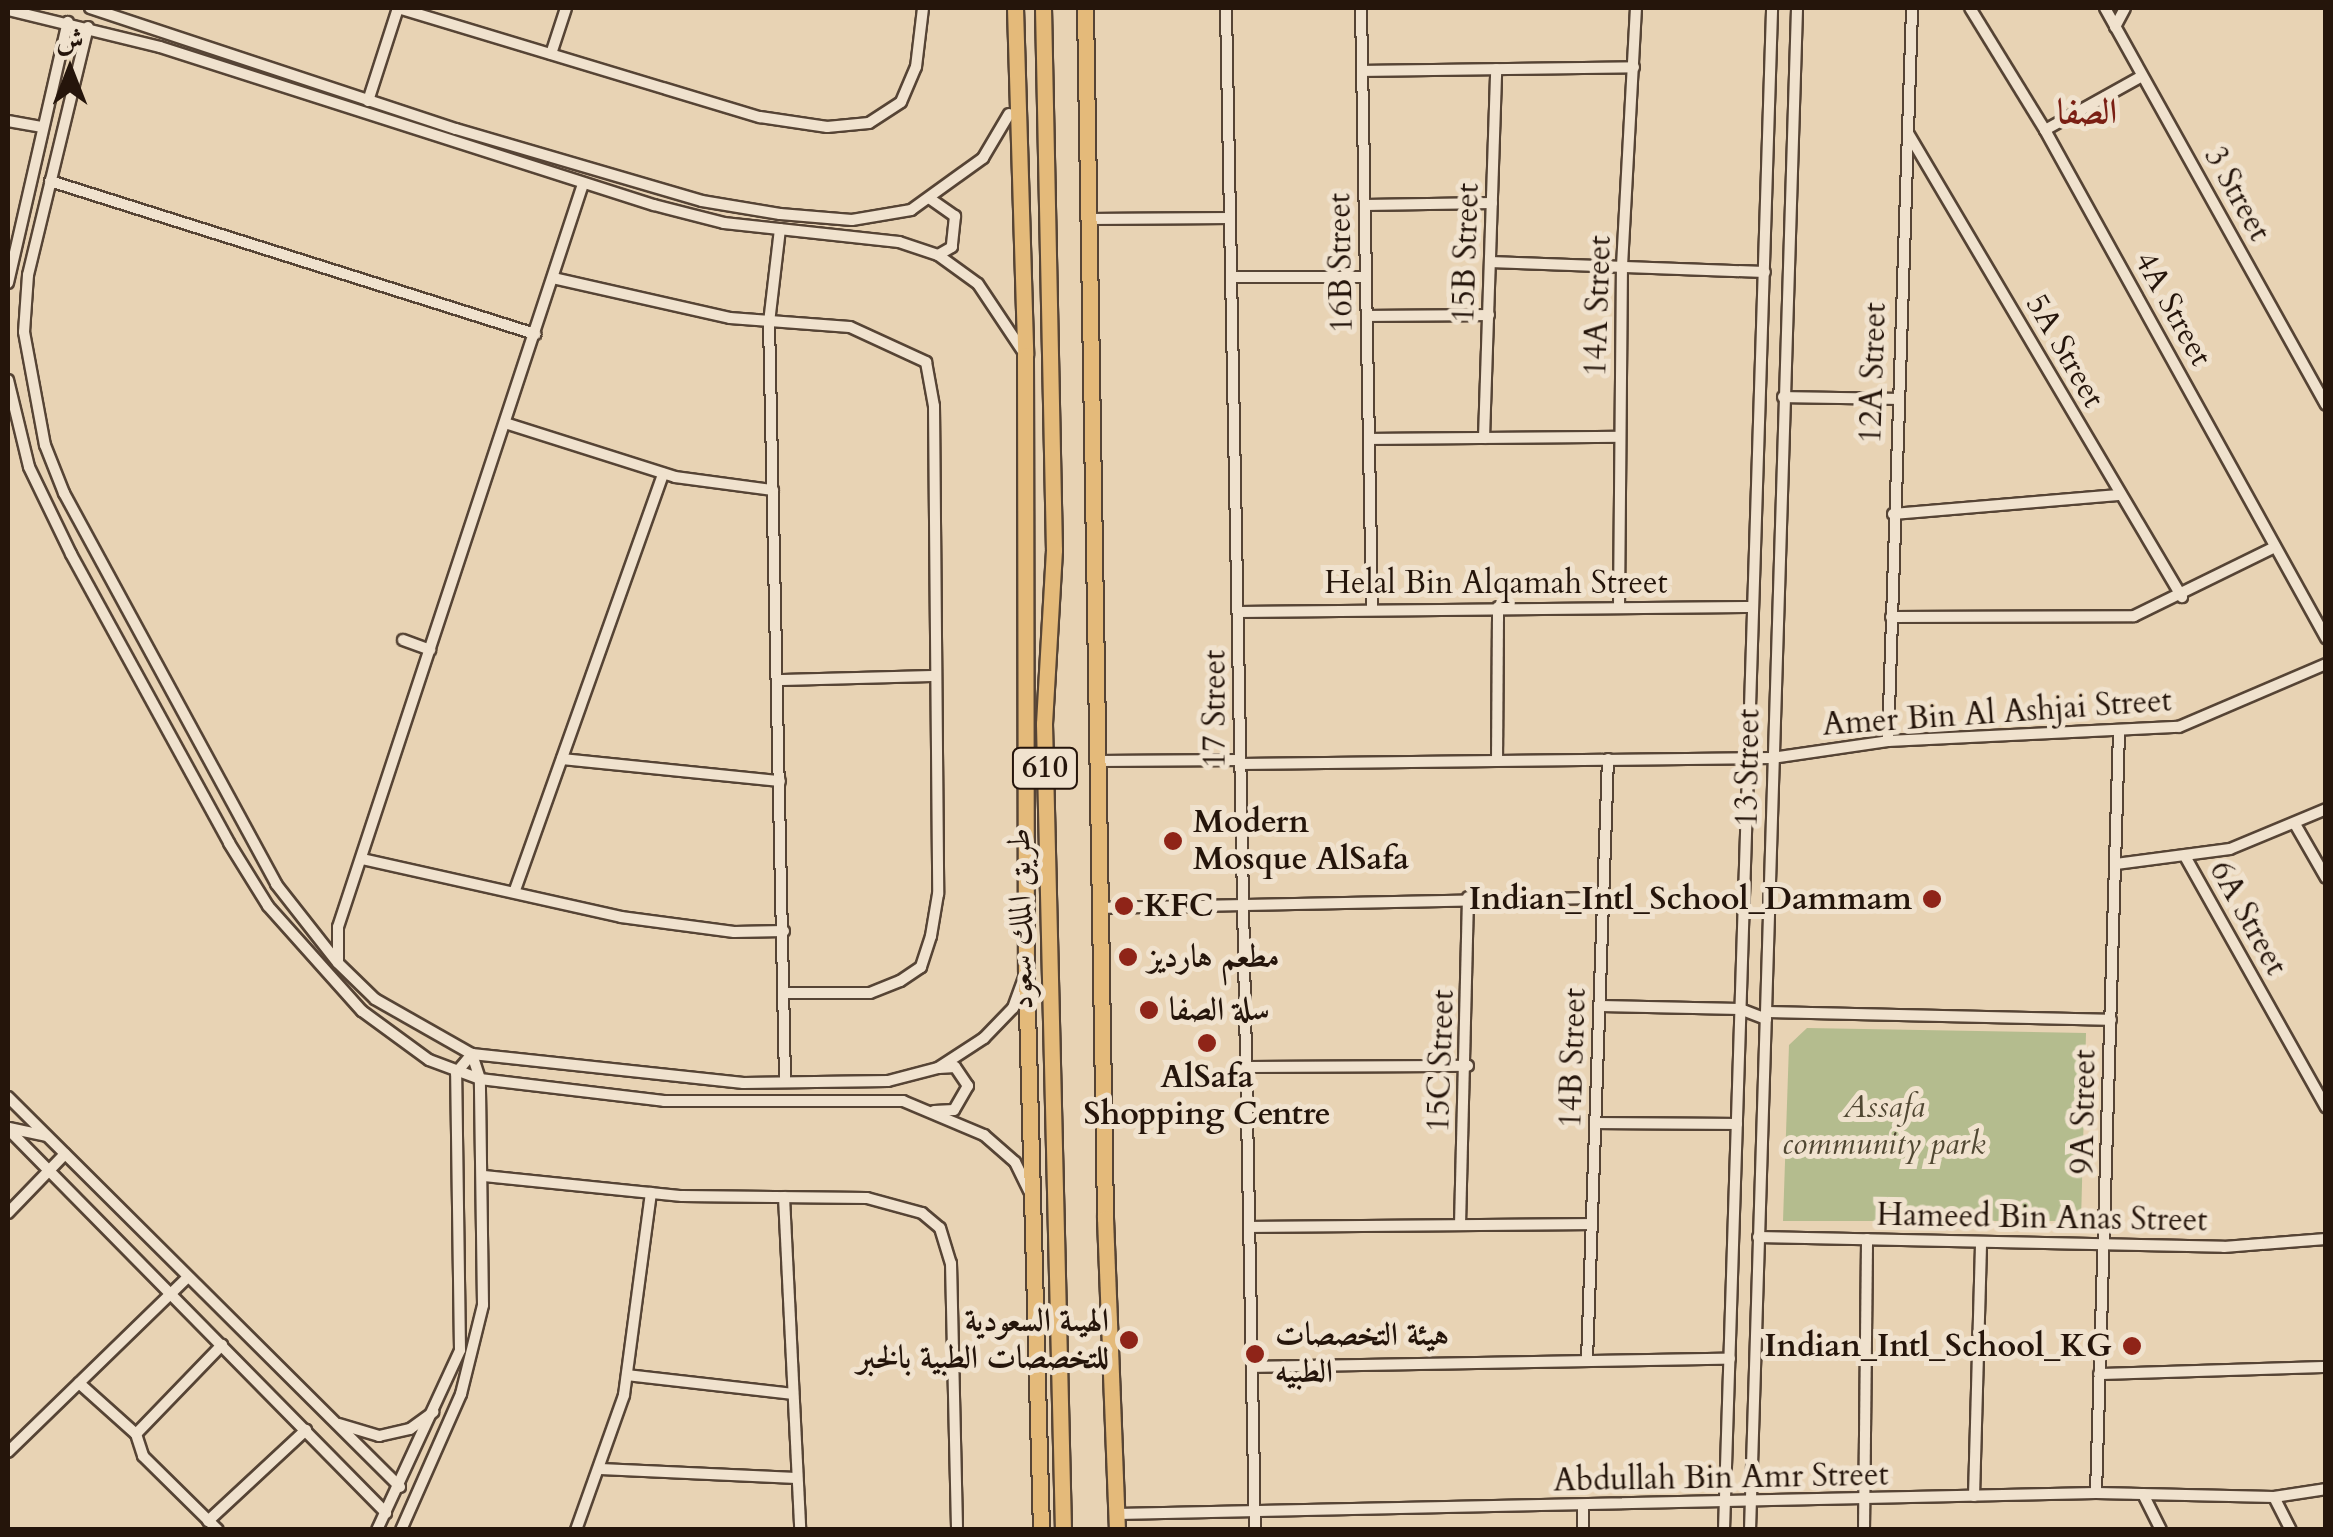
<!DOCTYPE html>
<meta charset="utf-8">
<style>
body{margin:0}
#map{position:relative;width:2333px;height:1537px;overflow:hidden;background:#e8d3b4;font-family:Cardo,Amiri,serif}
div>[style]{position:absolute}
.green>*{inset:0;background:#b4bc8e}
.roads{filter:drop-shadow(2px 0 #564435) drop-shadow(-2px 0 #564435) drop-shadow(0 2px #564435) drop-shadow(0 -2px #564435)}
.street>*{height:10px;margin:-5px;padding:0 5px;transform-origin:5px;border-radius:5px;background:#f0e2ce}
.primary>*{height:15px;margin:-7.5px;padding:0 7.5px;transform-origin:7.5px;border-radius:7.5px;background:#e4ba7a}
.dots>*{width:28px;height:28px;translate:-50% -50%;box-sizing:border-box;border:5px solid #f0e2ce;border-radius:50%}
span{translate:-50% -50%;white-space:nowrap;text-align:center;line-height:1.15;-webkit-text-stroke:10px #f0e2ce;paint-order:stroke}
.shield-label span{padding:2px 8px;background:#f0e2ce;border:2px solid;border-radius:8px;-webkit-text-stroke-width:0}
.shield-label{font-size:30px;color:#25150b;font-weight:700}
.street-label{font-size:32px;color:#25150b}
.poi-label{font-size:32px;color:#25150b;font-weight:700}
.left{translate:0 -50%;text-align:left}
.right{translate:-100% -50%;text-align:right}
.park-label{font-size:32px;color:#504732;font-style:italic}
.neighbourhood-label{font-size:35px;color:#7a1f14;font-weight:700}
.frame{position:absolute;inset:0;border:10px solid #25150b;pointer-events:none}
.north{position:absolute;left:20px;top:20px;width:100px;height:100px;-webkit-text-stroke:8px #f0e2ce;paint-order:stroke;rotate:0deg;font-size:28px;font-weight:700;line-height:40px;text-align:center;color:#25150b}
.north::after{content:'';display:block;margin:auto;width:35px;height:45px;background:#25150b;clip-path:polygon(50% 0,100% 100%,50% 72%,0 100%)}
</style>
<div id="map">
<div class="green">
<i style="clip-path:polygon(1807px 1028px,2086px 1033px,2081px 1221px,1783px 1221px,1789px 1045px)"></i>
</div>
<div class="roads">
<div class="street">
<i style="left:90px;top:8px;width:385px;rotate:18.3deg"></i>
<i style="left:456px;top:129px;width:256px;rotate:16.3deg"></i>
<i style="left:702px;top:201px;width:79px;rotate:9.5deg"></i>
<i style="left:780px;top:214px;width:72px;rotate:4.8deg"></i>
<i style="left:852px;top:220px;width:60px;rotate:-9.6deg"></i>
<i style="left:911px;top:210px;width:89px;rotate:-35.8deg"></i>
<i style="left:983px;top:158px;width:51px;rotate:-59.4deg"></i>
<i style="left:398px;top:8px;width:378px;rotate:16.8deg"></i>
<i style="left:760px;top:117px;width:68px;rotate:8.5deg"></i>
<i style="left:827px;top:127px;width:42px;rotate:-5.4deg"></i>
<i style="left:869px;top:123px;width:38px;rotate:-33deg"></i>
<i style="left:901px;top:102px;width:38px;rotate:-67deg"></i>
<i style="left:916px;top:67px;width:59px;rotate:-83.2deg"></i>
<i style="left:1226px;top:8px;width:1522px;rotate:88.91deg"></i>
<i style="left:1361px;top:8px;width:599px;rotate:88.95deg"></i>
<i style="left:1970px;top:8px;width:143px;rotate:58.4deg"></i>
<i style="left:2045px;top:130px;width:581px;rotate:61.05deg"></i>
<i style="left:2105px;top:8px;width:454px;rotate:60.9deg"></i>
<i style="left:8px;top:10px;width:156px;rotate:13.7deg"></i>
<i style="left:160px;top:47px;width:519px;rotate:17.74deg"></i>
<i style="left:654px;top:205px;width:72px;rotate:14.4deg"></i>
<i style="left:724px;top:223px;width:176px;rotate:6.2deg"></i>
<i style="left:899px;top:242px;width:41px;rotate:18.4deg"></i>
<i style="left:938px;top:255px;width:49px;rotate:35.9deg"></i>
<i style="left:978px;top:284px;width:79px;rotate:56.3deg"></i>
<i style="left:88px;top:27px;width:255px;rotate:103.6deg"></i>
<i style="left:28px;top:275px;width:57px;rotate:94deg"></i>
<i style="left:24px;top:332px;width:115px;rotate:79.5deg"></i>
<i style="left:45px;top:445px;width:52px;rotate:68.4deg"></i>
<i style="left:64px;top:493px;width:445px;rotate:61.5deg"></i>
<i style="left:276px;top:884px;width:100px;rotate:51.9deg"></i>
<i style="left:338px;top:963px;width:52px;rotate:44.2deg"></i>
<i style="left:375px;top:999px;width:112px;rotate:29.6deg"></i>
<i style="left:472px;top:1054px;width:273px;rotate:6.1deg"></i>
<i style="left:743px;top:1083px;width:145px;rotate:-0.8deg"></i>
<i style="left:888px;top:1081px;width:52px;rotate:-14.6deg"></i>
<i style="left:938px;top:1068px;width:55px;rotate:-33.1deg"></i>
<i style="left:984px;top:1038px;width:42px;rotate:-46deg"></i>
<i style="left:1013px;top:1008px;width:33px;rotate:-70deg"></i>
<i style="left:2115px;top:27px;width:21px;rotate:-62deg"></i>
<i style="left:551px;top:54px;width:48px;rotate:-71.9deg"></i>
<i style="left:1363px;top:71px;width:271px;rotate:-0.8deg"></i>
<i style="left:368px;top:101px;width:98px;rotate:-72.1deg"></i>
<i style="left:8px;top:121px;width:35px;rotate:10deg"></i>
<i style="left:2045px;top:130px;width:111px;rotate:-29.1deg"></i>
<i style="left:1908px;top:133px;width:539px;rotate:59.44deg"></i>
<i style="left:50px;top:181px;width:509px;rotate:17.51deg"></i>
<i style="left:929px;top:198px;width:32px;rotate:35deg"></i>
<i style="left:955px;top:216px;width:31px;rotate:96deg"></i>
<i style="left:952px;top:247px;width:16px;rotate:150deg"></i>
<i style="left:1365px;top:205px;width:127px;rotate:-0.9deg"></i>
<i style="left:1089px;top:219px;width:141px;rotate:-0.4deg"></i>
<i style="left:780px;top:229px;width:94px;rotate:96.7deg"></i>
<i style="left:769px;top:322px;width:756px;rotate:88.79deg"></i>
<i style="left:1490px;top:262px;width:275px;rotate:2.1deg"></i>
<i style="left:1233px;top:277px;width:133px"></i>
<i style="left:553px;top:278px;width:181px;rotate:12.7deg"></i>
<i style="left:730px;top:318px;width:120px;rotate:4.3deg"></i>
<i style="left:850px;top:327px;width:84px;rotate:24.7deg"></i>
<i style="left:926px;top:362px;width:45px;rotate:79.7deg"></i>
<i style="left:934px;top:406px;width:488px;rotate:89.5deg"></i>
<i style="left:938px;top:894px;width:43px;rotate:99.5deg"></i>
<i style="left:931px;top:936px;width:33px;rotate:108deg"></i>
<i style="left:921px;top:967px;width:25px;rotate:146deg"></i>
<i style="left:900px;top:981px;width:32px;rotate:158deg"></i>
<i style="left:870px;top:993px;width:85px;rotate:180deg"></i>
<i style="left:8px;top:283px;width:268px;rotate:-77.1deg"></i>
<i style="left:1367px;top:316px;width:122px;rotate:-0.5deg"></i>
<i style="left:8px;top:380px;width:89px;rotate:76.4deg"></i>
<i style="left:29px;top:467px;width:97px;rotate:64.2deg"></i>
<i style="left:71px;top:554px;width:329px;rotate:61.3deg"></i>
<i style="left:229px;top:843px;width:74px;rotate:58.2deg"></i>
<i style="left:268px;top:906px;width:141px;rotate:48.2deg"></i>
<i style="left:362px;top:1011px;width:83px;rotate:36.2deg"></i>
<i style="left:429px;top:1060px;width:54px;rotate:20.4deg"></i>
<i style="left:480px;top:1079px;width:185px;rotate:6.8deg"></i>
<i style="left:664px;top:1101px;width:239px"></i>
<i style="left:903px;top:1101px;width:88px;rotate:22.8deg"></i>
<i style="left:984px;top:1135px;width:41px;rotate:41.1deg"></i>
<i style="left:1015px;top:1162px;width:32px;rotate:64deg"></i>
<i style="left:1783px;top:397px;width:114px;rotate:1deg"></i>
<i style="left:505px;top:423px;width:178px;rotate:17.6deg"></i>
<i style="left:675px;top:477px;width:99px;rotate:7.6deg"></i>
<i style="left:1484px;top:438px;width:369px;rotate:-88.1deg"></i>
<i style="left:1370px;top:439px;width:249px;rotate:-0.5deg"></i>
<i style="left:1893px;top:514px;width:229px;rotate:-4.8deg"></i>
<i style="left:1619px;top:607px;width:341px;rotate:-89.5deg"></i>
<i style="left:1622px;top:266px;width:258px;rotate:-86.9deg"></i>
<i style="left:1239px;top:612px;width:514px;rotate:-0.56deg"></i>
<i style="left:1891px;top:617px;width:243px;rotate:-0.2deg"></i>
<i style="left:2134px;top:616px;width:157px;rotate:-26.1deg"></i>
<i style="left:403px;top:640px;width:29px;rotate:20deg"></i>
<i style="left:778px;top:680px;width:158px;rotate:-1.5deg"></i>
<i style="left:1888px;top:741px;width:733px;rotate:-88.12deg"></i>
<i style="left:562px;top:759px;width:219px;rotate:5.8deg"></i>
<i style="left:1497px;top:760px;width:153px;rotate:-89.6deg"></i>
<i style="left:1098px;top:761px;width:142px;rotate:-0.4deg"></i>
<i style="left:1240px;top:764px;width:532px;rotate:-0.65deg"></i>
<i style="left:1772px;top:758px;width:117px;rotate:-8.3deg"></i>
<i style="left:1888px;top:741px;width:291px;rotate:-2.8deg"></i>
<i style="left:2179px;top:727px;width:160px;rotate:-23.2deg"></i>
<i style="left:2295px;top:824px;width:62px;rotate:60.1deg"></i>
<i style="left:2186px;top:858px;width:286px;rotate:60.7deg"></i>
<i style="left:362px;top:859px;width:265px;rotate:12.6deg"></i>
<i style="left:621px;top:917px;width:114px;rotate:7.6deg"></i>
<i style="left:734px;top:932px;width:50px;rotate:-1.1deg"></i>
<i style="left:2116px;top:864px;width:115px;rotate:-7.5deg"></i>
<i style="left:2230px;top:849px;width:104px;rotate:-22.6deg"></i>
<i style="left:515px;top:890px;width:442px;rotate:-70.4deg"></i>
<i style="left:1101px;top:908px;width:500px;rotate:-1.15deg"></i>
<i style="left:338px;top:962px;width:35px;rotate:-90deg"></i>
<i style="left:338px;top:927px;width:782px;rotate:-71.75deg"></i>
<i style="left:1601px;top:1006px;width:139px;rotate:1.2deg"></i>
<i style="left:1740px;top:1009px;width:28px;rotate:21deg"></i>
<i style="left:1767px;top:1012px;width:344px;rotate:1.3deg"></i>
<i style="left:1248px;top:1067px;width:220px;rotate:-0.3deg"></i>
<i style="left:8px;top:1097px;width:553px;rotate:44.85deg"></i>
<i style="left:934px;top:1111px;width:20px;rotate:-3deg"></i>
<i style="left:954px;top:1110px;width:28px;rotate:-60deg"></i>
<i style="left:968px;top:1086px;width:23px;rotate:-124deg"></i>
<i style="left:955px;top:1067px;width:16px;rotate:176deg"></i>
<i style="left:1596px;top:1123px;width:141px;rotate:0.4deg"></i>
<i style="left:9px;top:1128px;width:38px;rotate:12deg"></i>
<i style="left:8px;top:1129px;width:539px;rotate:45.45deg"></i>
<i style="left:484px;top:1176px;width:199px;rotate:5.8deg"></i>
<i style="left:682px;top:1196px;width:185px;rotate:0.6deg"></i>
<i style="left:867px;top:1198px;width:57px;rotate:15.3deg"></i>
<i style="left:922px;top:1213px;width:23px;rotate:40deg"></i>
<i style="left:940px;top:1228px;width:37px;rotate:73deg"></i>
<i style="left:951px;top:1263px;width:267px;rotate:88.7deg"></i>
<i style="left:784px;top:1197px;width:333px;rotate:87.2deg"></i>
<i style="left:8px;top:1213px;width:82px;rotate:-46deg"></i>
<i style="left:1460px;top:1225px;width:328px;rotate:-88.6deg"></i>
<i style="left:1250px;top:1227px;width:342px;rotate:-0.5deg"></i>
<i style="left:1758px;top:1237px;width:466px;rotate:1.2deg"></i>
<i style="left:2224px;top:1247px;width:102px;rotate:-4.5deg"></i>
<i style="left:1587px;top:1360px;width:601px;rotate:-88deg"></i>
<i style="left:1252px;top:1367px;width:478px;rotate:-1deg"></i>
<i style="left:2099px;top:1374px;width:227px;rotate:-1.8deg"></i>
<i style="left:627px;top:1375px;width:167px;rotate:6.5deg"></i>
<i style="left:79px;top:1383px;width:76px;rotate:41.8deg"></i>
<i style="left:136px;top:1434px;width:23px;rotate:72deg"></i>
<i style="left:143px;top:1456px;width:105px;rotate:44.6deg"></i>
<i style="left:339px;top:1424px;width:42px;rotate:16.7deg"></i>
<i style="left:379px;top:1436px;width:32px;rotate:-13deg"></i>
<i style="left:410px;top:1429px;width:29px;rotate:-36deg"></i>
<i style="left:136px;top:1434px;width:124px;rotate:-46deg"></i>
<i style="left:8px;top:1452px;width:251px;rotate:-44.2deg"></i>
<i style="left:600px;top:1469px;width:197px;rotate:2.6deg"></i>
<i style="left:2096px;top:1493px;width:761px;rotate:-88.27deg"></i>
<i style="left:2143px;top:1494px;width:40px;rotate:63.4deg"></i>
<i style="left:1974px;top:1496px;width:253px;rotate:-88.4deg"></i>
<i style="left:2274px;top:1497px;width:37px;rotate:63deg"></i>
<i style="left:1117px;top:1514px;width:979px;rotate:-1.23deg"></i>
<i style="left:2096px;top:1493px;width:178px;rotate:1.3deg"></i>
<i style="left:2274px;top:1497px;width:53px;rotate:-8.7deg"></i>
<i style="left:208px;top:1521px;width:134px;rotate:-42.9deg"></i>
<i style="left:377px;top:1530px;width:198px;rotate:-65.2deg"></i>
<i style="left:460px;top:1350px;width:277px;rotate:-90.8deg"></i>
<i style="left:456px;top:1073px;width:25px;rotate:-50deg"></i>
<i style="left:401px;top:1530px;width:149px;rotate:-66.2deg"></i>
<i style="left:461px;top:1394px;width:92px;rotate:-76.1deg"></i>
<i style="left:483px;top:1305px;width:226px;rotate:-90.8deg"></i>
<i style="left:480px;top:1079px;width:26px;rotate:-108deg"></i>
<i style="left:576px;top:1530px;width:143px;rotate:-70.4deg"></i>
<i style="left:624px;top:1395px;width:204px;rotate:-82.4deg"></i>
<i style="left:1583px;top:1530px;width:23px;rotate:-90deg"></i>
<i style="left:1724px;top:1530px;width:1523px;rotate:-88.19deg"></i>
<i style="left:1750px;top:1530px;width:1523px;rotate:-88.23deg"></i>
<i style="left:1864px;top:1530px;width:291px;rotate:-89.4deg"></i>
</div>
<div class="primary">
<i style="left:1015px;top:8px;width:347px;rotate:88.3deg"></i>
<i style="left:1025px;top:355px;width:617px;rotate:89.91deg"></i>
<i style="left:1026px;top:972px;width:558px;rotate:88.46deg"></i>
<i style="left:1043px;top:8px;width:542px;rotate:88.84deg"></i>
<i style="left:1054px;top:550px;width:174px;rotate:93.3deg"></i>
<i style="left:1044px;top:724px;width:806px;rotate:88.65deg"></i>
<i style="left:1085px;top:8px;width:1210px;rotate:89.05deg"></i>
<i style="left:1105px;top:1218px;width:312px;rotate:87.8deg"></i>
</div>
</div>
<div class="dots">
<i style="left:1173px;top:841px;background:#8f2418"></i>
<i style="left:1932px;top:899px;background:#8f2418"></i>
<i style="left:1124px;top:906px;background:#8f2418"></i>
<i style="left:1128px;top:957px;background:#8f2418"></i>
<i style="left:1149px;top:1010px;background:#8f2418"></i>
<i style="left:1207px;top:1043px;background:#8f2418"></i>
<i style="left:1129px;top:1340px;background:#8f2418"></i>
<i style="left:2132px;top:1346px;background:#8f2418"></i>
<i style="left:1255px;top:1354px;background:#8f2418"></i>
</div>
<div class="shield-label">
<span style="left:1045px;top:768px">610</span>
</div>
<div class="street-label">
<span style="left:2237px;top:194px;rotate:61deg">3 Street</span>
<span style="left:1466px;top:253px;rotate:-88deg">15B Street</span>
<span style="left:1341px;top:263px;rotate:-91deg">16B Street</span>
<span style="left:1598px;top:306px;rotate:-88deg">14A Street</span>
<span style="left:2173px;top:309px;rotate:61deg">4A Street</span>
<span style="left:2065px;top:351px;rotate:60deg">5A Street</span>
<span style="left:1873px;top:373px;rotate:-88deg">12A Street</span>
<span style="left:1496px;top:583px">Helal Bin Alqamah Street</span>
<span style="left:1215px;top:709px;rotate:-90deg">17 Street</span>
<span style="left:1997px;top:713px;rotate:-4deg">Amer Bin Al Ashjai Street</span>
<span style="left:1748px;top:768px;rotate:-89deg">13 Street</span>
<span style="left:2248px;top:918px;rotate:61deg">6A Street</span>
<span style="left:1021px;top:919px;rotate:-91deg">طريق الملك سعود</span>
<span style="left:1573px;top:1058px;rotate:-88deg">14B Street</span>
<span style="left:1441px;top:1061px;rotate:-88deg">15C Street</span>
<span style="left:2084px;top:1112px;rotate:-89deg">9A Street</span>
<span style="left:2042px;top:1218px;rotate:1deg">Hameed Bin Anas Street</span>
<span style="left:1721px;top:1478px;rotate:-1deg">Abdullah Bin Amr Street</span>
</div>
<div class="poi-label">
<span class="left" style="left:1193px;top:841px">Modern<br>Mosque AlSafa</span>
<span class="right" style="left:1912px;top:899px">Indian_Intl_School_Dammam</span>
<span class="left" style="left:1144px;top:906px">KFC</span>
<span class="left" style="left:1148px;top:957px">مطعم هارديز</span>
<span class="left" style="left:1169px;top:1010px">سلة الصفا</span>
<span style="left:1207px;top:1096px">AlSafa<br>Shopping Centre</span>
<span class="right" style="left:1109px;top:1340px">الهيىة السعودية<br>للتخصصات الطبية بالخبر</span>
<span class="left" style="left:1275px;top:1354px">هيئة التخصصات<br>الطبيه</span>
<span class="right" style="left:2112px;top:1346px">Indian_Intl_School_KG</span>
</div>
<div class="park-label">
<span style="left:1884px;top:1126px">Assafa<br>community park</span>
</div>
<div class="neighbourhood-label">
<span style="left:2087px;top:112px">الصفا</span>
</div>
<div class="frame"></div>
<div class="north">ش</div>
</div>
